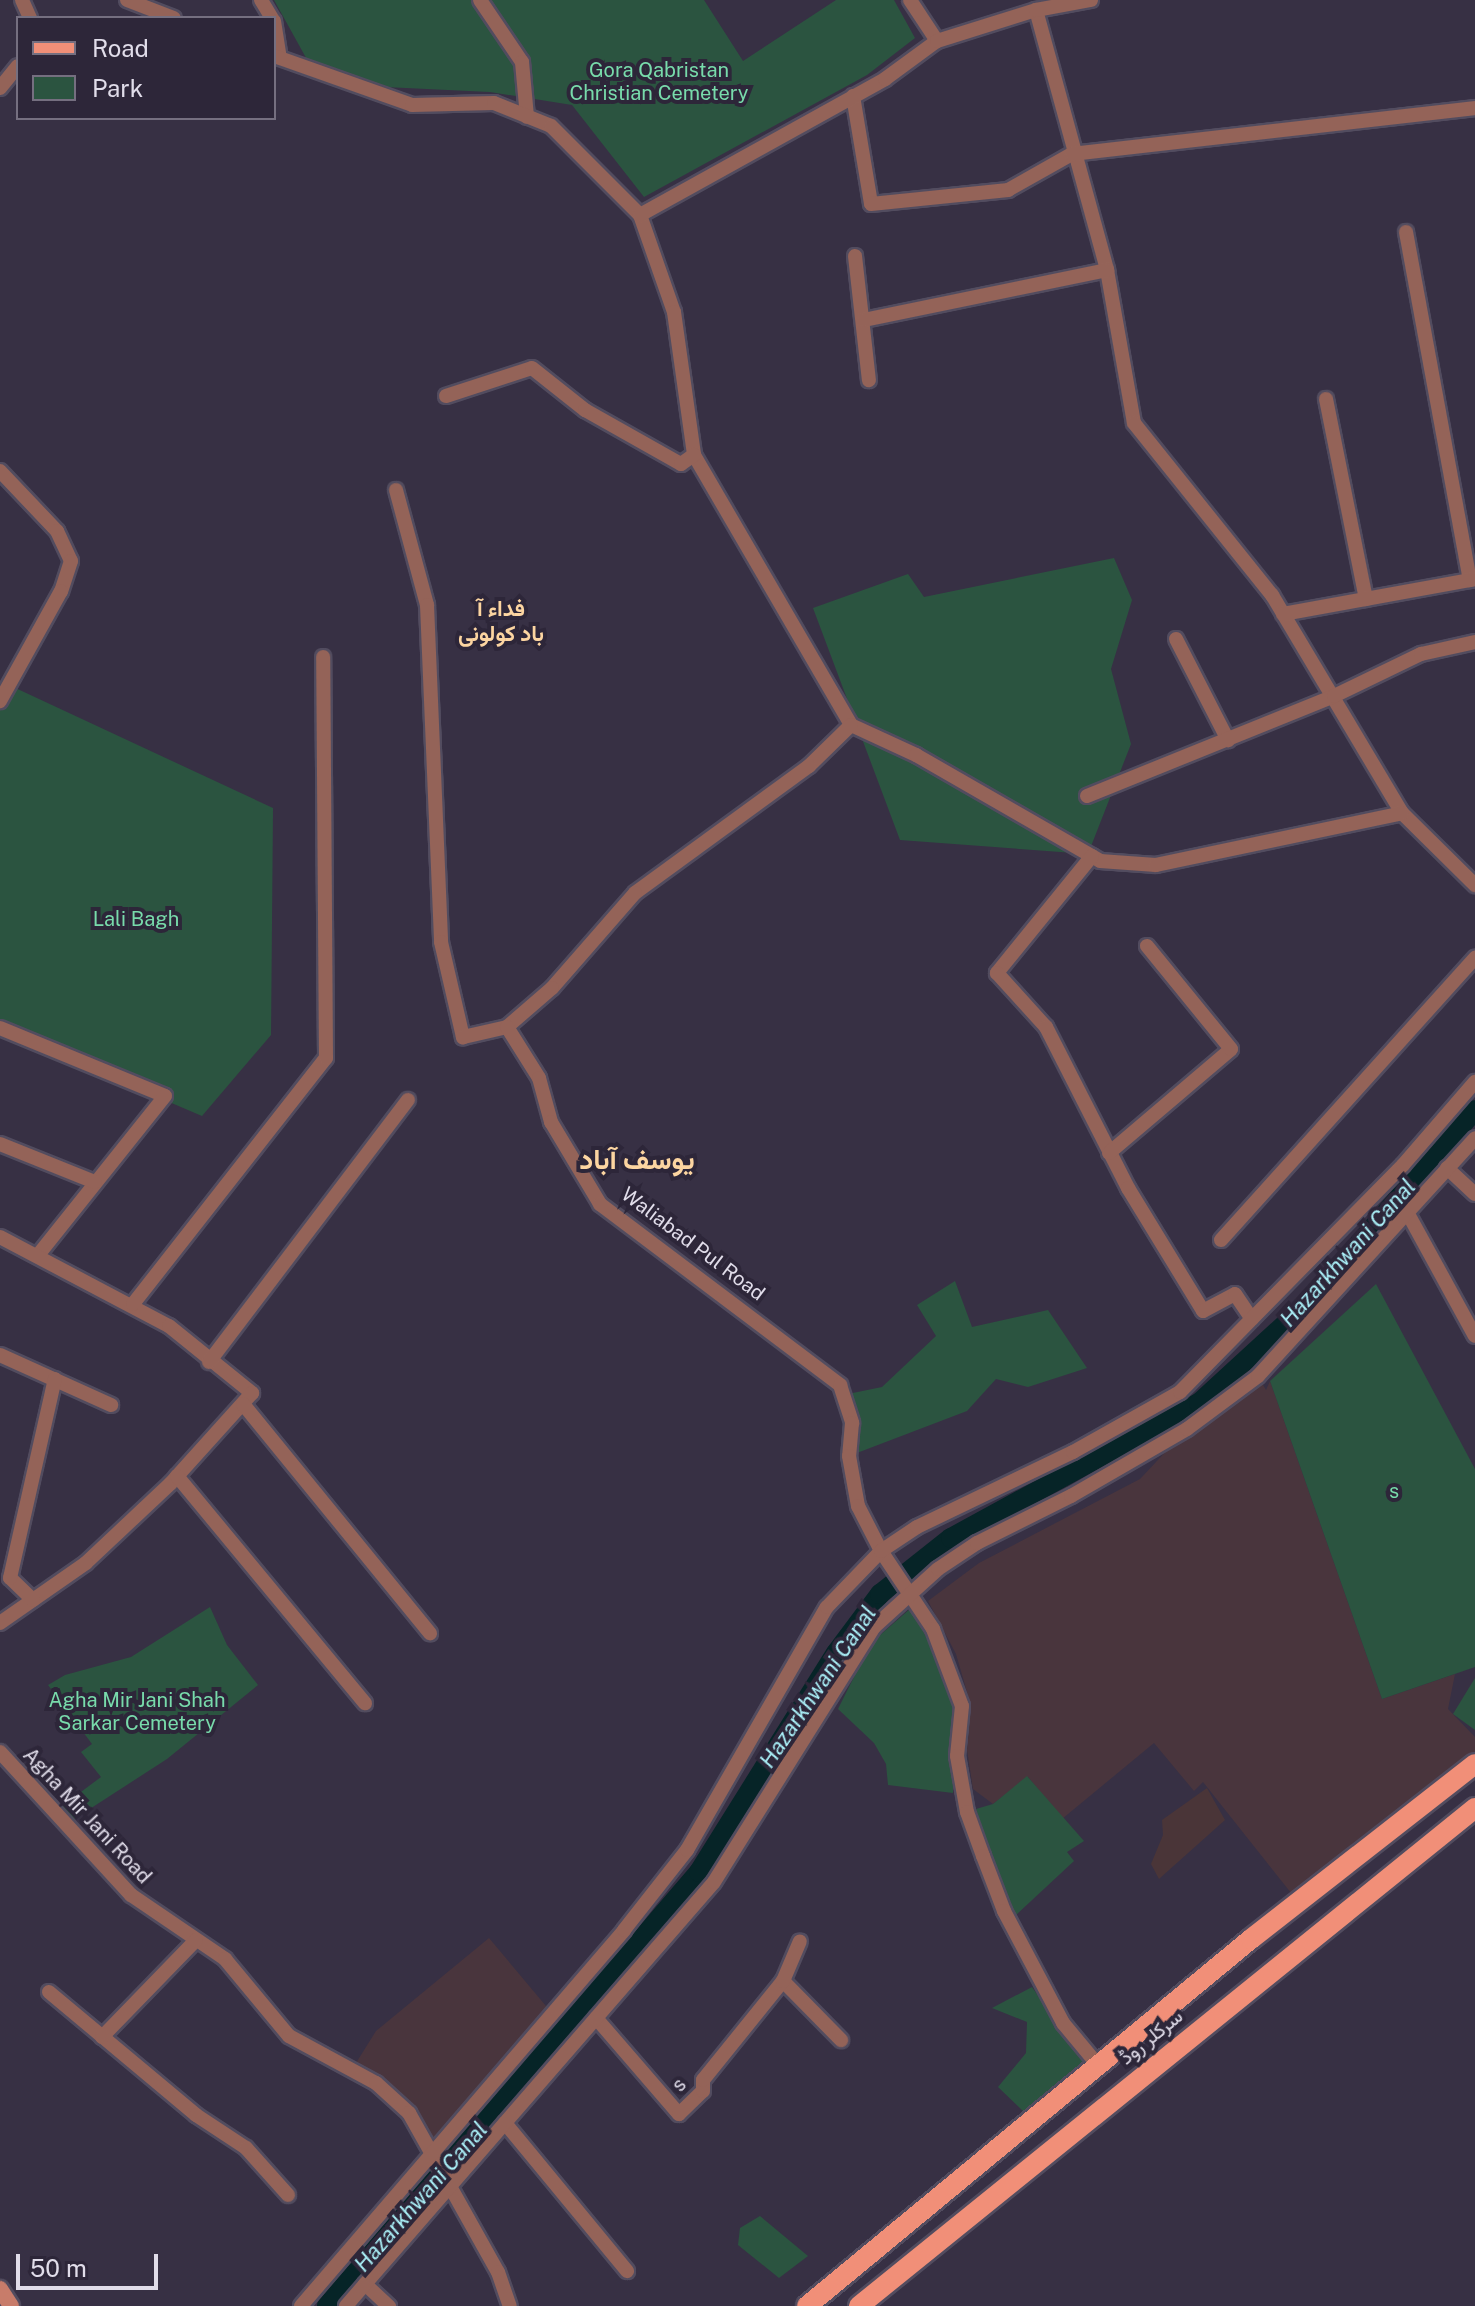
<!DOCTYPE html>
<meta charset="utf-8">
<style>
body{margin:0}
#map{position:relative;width:1475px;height:2306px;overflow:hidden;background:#373044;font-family:"Public Sans",Vazirmatn,sans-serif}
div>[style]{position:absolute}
.commercial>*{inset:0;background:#4a3538}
.education>*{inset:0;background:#49353d}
.green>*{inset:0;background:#2b5440}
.canal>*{height:20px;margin:-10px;padding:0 10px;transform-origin:10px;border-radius:10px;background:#062427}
.roads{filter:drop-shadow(2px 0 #524c5f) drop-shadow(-2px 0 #524c5f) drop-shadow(0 2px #524c5f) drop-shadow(0 -2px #524c5f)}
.minor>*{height:14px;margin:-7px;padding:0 7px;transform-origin:7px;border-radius:7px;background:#946358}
.secondary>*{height:16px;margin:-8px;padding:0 8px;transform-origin:8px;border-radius:8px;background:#c87c6a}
.primary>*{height:20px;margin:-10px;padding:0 10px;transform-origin:10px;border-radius:10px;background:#f18f78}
span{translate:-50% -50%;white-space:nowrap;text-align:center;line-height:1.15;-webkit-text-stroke:8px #2d2639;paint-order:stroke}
.park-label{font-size:20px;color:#78dbab}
.street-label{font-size:20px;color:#e1ddea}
.neighbourhood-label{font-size:22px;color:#fcd5a1;font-weight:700}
.water-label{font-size:22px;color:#abf1f9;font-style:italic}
.district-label{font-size:28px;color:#fcd5a1;font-weight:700}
.legend{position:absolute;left:16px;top:16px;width:260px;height:104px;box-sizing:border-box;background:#2d2639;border:2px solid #756f80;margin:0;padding:10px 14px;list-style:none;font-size:24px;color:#e1ddea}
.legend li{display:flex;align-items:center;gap:16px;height:40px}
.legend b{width:40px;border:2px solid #756f80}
.scale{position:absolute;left:16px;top:2254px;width:142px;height:36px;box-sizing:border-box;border:4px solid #e1ddea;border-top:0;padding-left:10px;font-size:24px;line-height:28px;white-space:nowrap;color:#e1ddea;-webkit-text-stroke:6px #2d2639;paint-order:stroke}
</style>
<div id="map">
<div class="commercial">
<i style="clip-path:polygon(1207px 1788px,1225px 1820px,1159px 1879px,1151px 1864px,1163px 1835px,1162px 1820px)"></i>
</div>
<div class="education">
<i style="clip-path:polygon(1258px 1376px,1266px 1390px,1270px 1381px,1382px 1699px,1455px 1674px,1448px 1709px,1475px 1737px,1475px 1753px,1295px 1898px,1203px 1782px,1194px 1791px,1154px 1743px,1062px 1819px,1028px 1777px,993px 1804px,973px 1789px,967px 1750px,971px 1706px,956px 1654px,928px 1601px,979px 1563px,1140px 1479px,1187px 1429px)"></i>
<i style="clip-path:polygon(489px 1938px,551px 2012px,434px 2150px,409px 2113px,351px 2071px,376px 2031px)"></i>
</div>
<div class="green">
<i style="clip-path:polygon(274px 0,704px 0,743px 61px,836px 0,894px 0,915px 38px,867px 75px,644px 197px,572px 105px,490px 92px,385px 87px,310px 65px)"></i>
<i style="clip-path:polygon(1114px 558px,1132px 600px,1111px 669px,1131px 744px,1088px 854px,900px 840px,813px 608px,908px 574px,924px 597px)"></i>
<i style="clip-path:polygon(9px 685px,273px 808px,271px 1035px,202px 1116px,0 1030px,0 701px)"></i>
<i style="clip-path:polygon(955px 1281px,972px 1327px,1048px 1310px,1087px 1368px,1028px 1387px,996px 1379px,967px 1411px,849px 1456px,843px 1395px,882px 1387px,936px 1336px,917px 1305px)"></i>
<i style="clip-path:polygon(1376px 1284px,1475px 1469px,1475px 1667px,1382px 1699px,1270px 1381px)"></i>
<i style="clip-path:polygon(210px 1607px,227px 1645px,258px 1685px,167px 1759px,65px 1825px,54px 1812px,101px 1777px,81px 1752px,92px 1744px,48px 1685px,65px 1675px,131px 1657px)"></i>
<i style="clip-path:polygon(911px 1608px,939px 1661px,954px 1707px,953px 1793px,888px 1785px,886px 1764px,874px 1743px,838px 1709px,871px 1643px)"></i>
<i style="clip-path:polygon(1475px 1678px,1475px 1730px,1453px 1714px)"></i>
<i style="clip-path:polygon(1027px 1776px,1084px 1841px,1067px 1852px,1074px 1861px,1015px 1916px,1000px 1891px,976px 1809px,993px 1804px)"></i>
<i style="clip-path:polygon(1032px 1987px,1087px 2066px,1026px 2114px,998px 2087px,1026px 2053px,1027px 2022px,992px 2008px)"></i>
<i style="clip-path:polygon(760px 2216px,808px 2256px,779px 2278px,738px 2245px,740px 2228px)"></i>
</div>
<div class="canal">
<i style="left:327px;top:2306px;width:572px;rotate:-49.4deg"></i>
<i style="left:699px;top:1872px;width:258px;rotate:-58deg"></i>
<i style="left:836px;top:1653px;width:74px;rotate:-53.3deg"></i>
<i style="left:880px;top:1594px;width:90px;rotate:-38.3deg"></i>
<i style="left:951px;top:1538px;width:282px;rotate:-28.6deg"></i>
<i style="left:1199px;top:1403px;width:144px;rotate:-42.5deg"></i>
<i style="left:1305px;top:1306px;width:259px;rotate:-49.1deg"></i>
</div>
<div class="roads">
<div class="minor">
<i style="left:22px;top:0;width:20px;rotate:66deg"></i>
<i style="left:127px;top:0;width:50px;rotate:21deg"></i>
<i style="left:261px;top:0;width:21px;rotate:59deg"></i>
<i style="left:480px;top:0;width:75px;rotate:55.9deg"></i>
<i style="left:522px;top:62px;width:55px;rotate:84.8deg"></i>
<i style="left:910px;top:0;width:49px;rotate:56.6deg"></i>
<i style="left:1036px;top:10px;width:270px;rotate:74.7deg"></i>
<i style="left:1107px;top:270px;width:155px;rotate:80deg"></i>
<i style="left:1134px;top:423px;width:221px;rotate:51.3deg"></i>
<i style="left:1272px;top:595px;width:254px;rotate:59.2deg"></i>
<i style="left:1402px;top:813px;width:103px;rotate:44.6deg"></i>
<i style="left:274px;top:21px;width:37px;rotate:81deg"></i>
<i style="left:274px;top:56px;width:146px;rotate:19.5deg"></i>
<i style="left:412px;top:105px;width:82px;rotate:-1.4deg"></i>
<i style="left:494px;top:103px;width:61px;rotate:22deg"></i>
<i style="left:551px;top:126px;width:126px;rotate:45deg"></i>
<i style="left:640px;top:215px;width:103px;rotate:70.7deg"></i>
<i style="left:674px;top:312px;width:144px;rotate:82deg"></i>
<i style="left:694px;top:455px;width:312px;rotate:59.8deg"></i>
<i style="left:851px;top:725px;width:72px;rotate:24.8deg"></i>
<i style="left:916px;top:755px;width:212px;rotate:29.9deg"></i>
<i style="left:1100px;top:861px;width:56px;rotate:4.1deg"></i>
<i style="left:1156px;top:865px;width:251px;rotate:-11.9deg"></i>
<i style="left:0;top:88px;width:28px;rotate:-51deg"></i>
<i style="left:853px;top:96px;width:109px;rotate:80.5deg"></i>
<i style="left:871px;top:204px;width:138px;rotate:-5.8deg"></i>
<i style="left:1008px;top:190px;width:73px;rotate:-29.4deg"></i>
<i style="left:1072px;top:154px;width:406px;rotate:-6.5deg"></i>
<i style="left:640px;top:215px;width:280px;rotate:-29deg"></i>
<i style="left:885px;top:79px;width:64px;rotate:-36.2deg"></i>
<i style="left:937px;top:41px;width:104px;rotate:-17.4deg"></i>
<i style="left:1036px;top:10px;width:56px;rotate:-10.3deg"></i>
<i style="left:1406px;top:232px;width:354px;rotate:79.6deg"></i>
<i style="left:855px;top:256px;width:125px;rotate:83.6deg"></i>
<i style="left:864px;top:320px;width:248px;rotate:-11.6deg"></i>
<i style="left:446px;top:396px;width:90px;rotate:-18deg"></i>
<i style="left:532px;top:368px;width:68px;rotate:38.4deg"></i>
<i style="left:585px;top:410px;width:110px;rotate:29.4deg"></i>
<i style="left:681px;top:464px;width:16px;rotate:-35deg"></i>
<i style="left:1326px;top:399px;width:204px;rotate:78.7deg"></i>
<i style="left:0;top:471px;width:83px;rotate:46.5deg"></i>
<i style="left:57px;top:531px;width:33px;rotate:65deg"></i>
<i style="left:71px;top:561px;width:32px;rotate:108deg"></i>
<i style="left:61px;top:591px;width:126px;rotate:119deg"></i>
<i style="left:396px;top:490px;width:119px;rotate:74.9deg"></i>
<i style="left:427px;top:605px;width:337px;rotate:87.6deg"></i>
<i style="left:441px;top:942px;width:98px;rotate:77deg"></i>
<i style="left:463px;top:1037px;width:45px;rotate:-12.8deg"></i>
<i style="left:1283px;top:614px;width:195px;rotate:-10.3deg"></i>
<i style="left:1176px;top:639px;width:114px;rotate:62.8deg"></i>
<i style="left:851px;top:725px;width:59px;rotate:135.7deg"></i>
<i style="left:809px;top:766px;width:215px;rotate:143.9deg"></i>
<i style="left:635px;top:893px;width:126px;rotate:131.1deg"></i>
<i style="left:552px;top:988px;width:60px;rotate:139.1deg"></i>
<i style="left:507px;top:1027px;width:60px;rotate:57.9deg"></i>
<i style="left:539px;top:1078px;width:46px;rotate:74.7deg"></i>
<i style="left:551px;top:1122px;width:96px;rotate:59.1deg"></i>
<i style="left:600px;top:1204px;width:301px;rotate:37deg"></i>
<i style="left:840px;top:1385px;width:40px;rotate:72deg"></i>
<i style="left:852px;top:1423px;width:33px;rotate:95deg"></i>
<i style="left:849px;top:1456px;width:51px;rotate:79.8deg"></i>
<i style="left:858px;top:1506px;width:51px;rotate:62.9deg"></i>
<i style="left:881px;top:1551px;width:94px;rotate:56.3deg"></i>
<i style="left:933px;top:1629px;width:82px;rotate:69.4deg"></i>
<i style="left:962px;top:1706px;width:50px;rotate:95.7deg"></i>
<i style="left:957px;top:1756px;width:57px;rotate:79.9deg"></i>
<i style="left:967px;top:1812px;width:47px;rotate:70deg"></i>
<i style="left:983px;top:1856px;width:59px;rotate:69.1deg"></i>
<i style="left:1004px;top:1911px;width:127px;rotate:62.2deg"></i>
<i style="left:1063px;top:2023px;width:53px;rotate:50.3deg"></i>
<i style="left:1087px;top:796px;width:266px;rotate:-22deg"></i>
<i style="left:1334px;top:696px;width:97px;rotate:-25.8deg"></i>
<i style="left:1421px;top:654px;width:55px;rotate:-12.5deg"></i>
<i style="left:1092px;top:856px;width:151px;rotate:129.1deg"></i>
<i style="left:997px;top:973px;width:73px;rotate:47.8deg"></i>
<i style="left:1046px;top:1027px;width:181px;rotate:63deg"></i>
<i style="left:1128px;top:1188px;width:144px;rotate:58.6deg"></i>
<i style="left:1203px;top:1311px;width:36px;rotate:-28deg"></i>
<i style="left:1235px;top:1294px;width:30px;rotate:56deg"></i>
<i style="left:0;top:1028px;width:178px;rotate:22.4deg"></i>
<i style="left:165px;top:1096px;width:202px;rotate:128.6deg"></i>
<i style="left:0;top:1144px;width:102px;rotate:21.8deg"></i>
<i style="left:1109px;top:1153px;width:160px;rotate:-40.4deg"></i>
<i style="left:1231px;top:1049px;width:133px;rotate:-129.2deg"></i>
<i style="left:1447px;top:1168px;width:38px;rotate:43deg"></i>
<i style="left:1407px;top:1212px;width:141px;rotate:61.3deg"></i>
<i style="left:0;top:1237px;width:191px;rotate:27.8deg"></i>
<i style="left:169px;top:1326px;width:107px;rotate:38.9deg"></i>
<i style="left:252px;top:1393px;width:122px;rotate:132deg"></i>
<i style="left:170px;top:1484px;width:115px;rotate:136.8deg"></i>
<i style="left:86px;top:1563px;width:105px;rotate:145.1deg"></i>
<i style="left:1221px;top:1240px;width:380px;rotate:-48deg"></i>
<i style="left:133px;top:1304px;width:313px;rotate:-51.9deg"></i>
<i style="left:326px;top:1058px;width:401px;rotate:-90.4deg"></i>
<i style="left:0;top:1355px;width:122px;rotate:24.2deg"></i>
<i style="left:209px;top:1362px;width:329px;rotate:-52.8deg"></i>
<i style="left:243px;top:1404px;width:296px;rotate:50.8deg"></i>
<i style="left:177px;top:1476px;width:295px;rotate:50.4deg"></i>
<i style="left:33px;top:1600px;width:32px;rotate:-136deg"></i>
<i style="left:10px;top:1578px;width:204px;rotate:-77.3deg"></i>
<i style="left:0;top:1752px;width:194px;rotate:47.5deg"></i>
<i style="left:131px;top:1895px;width:114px;rotate:34.2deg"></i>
<i style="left:225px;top:1959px;width:100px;rotate:50.3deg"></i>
<i style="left:289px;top:2036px;width:99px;rotate:28.4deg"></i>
<i style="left:376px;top:2083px;width:45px;rotate:42.3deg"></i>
<i style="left:409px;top:2113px;width:182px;rotate:60.8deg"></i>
<i style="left:498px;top:2272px;width:36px;rotate:71deg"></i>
<i style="left:783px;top:1981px;width:83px;rotate:45.5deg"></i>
<i style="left:49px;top:1992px;width:192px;rotate:39.9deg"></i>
<i style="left:196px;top:2115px;width:60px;rotate:33.4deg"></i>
<i style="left:246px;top:2148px;width:63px;rotate:48.2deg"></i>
<i style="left:596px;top:2018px;width:127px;rotate:49.2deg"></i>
<i style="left:679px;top:2114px;width:33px;rotate:-44deg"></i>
<i style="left:703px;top:2091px;width:11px;rotate:-90deg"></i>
<i style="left:703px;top:2080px;width:127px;rotate:-51.1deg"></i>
<i style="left:783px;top:1981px;width:43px;rotate:-67deg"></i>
<i style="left:102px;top:2037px;width:135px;rotate:-45.9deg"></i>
<i style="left:505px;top:2123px;width:192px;rotate:50.5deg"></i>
<i style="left:365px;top:2284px;width:33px;rotate:43deg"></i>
<i style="left:301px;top:2306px;width:496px;rotate:-49.3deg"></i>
<i style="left:624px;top:1930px;width:102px;rotate:-51.8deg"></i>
<i style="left:687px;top:1850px;width:280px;rotate:-60.1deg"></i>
<i style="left:827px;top:1607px;width:78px;rotate:-46deg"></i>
<i style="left:881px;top:1551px;width:43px;rotate:-33.7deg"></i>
<i style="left:917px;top:1527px;width:173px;rotate:-25.7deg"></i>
<i style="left:1073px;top:1452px;width:123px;rotate:-29.3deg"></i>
<i style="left:1180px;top:1392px;width:318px;rotate:-45.5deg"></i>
<i style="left:1403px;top:1165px;width:110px;rotate:-49.1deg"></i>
<i style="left:346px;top:2306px;width:561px;rotate:-49.04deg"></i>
<i style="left:714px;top:1882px;width:301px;rotate:-57.9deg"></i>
<i style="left:874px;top:1627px;width:86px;rotate:-42.2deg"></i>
<i style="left:938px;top:1569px;width:47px;rotate:-33.7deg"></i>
<i style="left:977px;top:1543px;width:105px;rotate:-26.6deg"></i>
<i style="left:1071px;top:1496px;width:134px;rotate:-30deg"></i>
<i style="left:1187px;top:1429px;width:89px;rotate:-36.7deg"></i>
<i style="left:1258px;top:1376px;width:322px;rotate:-47.6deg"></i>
</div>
<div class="secondary">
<i style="left:0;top:2289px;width:20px;rotate:57deg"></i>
</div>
<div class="primary">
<i style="left:807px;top:2306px;width:576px;rotate:-39.58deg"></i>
<i style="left:1251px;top:1939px;width:284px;rotate:-38deg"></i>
<i style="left:859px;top:2306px;width:792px;rotate:-38.95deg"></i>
</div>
</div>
<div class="park-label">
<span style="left:659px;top:82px">Gora Qabristan<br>Christian Cemetery</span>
<span style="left:136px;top:919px">Lali Bagh</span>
<span style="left:1394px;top:1491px">s</span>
<span style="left:137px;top:1712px">Agha Mir Jani Shah<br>Sarkar Cemetery</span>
</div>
<div class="street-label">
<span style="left:693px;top:1244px;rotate:37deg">Waliabad Pul Road</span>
<span style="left:87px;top:1816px;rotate:47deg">Agha Mir Jani Road</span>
<span style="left:1151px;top:2037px;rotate:-39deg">سرکلر روڈ</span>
<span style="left:679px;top:2085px;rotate:-49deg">s</span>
</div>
<div class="neighbourhood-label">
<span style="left:501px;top:621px">فداء آ<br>باد کولونی</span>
</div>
<div class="water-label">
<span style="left:1348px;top:1253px;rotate:-48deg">Hazarkhwani Canal</span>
<span style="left:818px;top:1687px;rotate:-56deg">Hazarkhwani Canal</span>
<span style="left:421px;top:2197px;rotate:-49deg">Hazarkhwani Canal</span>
</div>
<div class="district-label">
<span style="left:637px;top:1159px">یوسف آباد</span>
</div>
<ul class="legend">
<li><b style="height:10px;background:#f18f78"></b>Road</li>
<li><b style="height:22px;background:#2b5440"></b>Park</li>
</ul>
<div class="scale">50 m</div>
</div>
